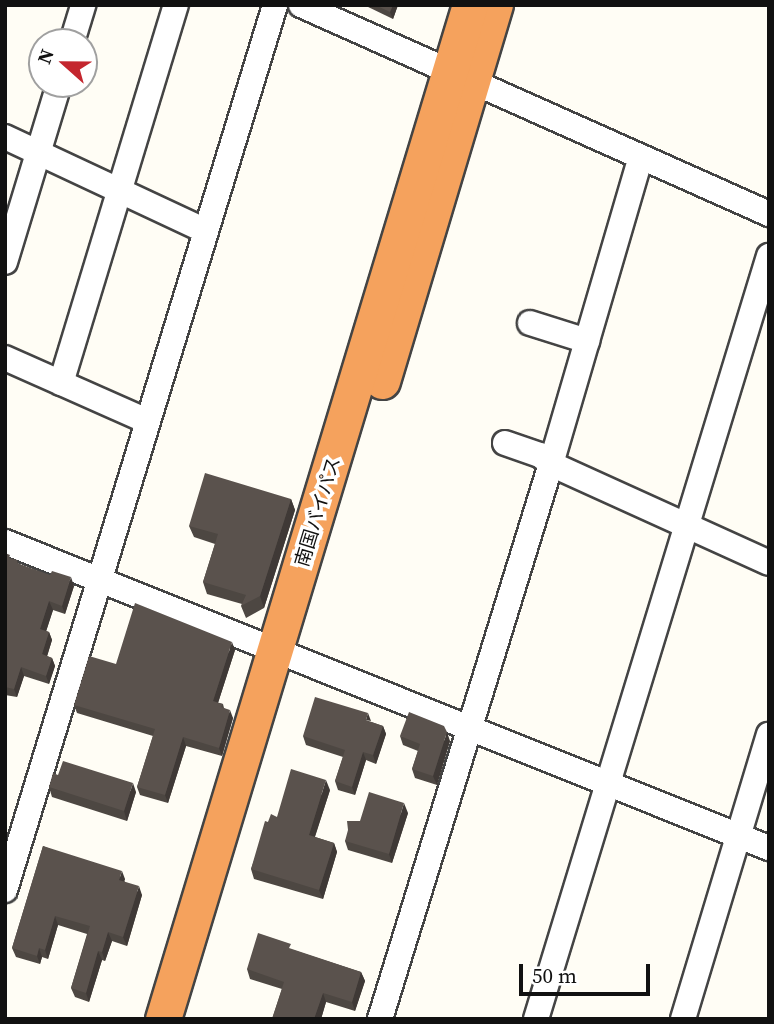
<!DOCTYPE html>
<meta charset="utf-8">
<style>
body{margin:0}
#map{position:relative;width:774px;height:1024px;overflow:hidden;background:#fffdf5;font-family:"Source Serif 4","Noto Sans JP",serif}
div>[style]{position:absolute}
.roads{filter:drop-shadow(2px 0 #444) drop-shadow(-2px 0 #444) drop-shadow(0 2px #444) drop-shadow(0 -2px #444)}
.minor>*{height:24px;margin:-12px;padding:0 12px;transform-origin:12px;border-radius:12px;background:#fff}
.highway>*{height:35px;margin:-17.5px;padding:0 17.5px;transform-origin:17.5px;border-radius:17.5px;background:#f5a25d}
.wall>*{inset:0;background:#4d4742}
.shaded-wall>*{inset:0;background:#3f3936}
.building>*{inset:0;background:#5a524d}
span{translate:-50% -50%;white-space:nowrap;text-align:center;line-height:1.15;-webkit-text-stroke:7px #fff;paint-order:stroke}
.street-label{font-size:19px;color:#111}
.frame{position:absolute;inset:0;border:7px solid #111;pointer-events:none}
.north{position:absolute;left:28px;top:28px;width:70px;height:70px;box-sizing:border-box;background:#fff;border:2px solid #a0a0a0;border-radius:50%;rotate:291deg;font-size:19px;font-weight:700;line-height:28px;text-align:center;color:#111}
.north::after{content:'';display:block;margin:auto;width:24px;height:32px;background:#c4262e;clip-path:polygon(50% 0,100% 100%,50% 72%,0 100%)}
.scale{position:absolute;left:519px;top:964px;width:131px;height:32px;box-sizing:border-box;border:4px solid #111;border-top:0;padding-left:9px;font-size:21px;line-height:24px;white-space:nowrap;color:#111;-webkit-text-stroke:5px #fff;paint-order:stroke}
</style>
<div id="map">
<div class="roads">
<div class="minor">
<i style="left:301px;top:5px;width:513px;rotate:24.06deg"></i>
<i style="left:72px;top:42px;width:39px;rotate:-73deg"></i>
<i style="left:5px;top:137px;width:222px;rotate:25.1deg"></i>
<i style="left:5px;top:262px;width:186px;rotate:-73.1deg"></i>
<i style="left:530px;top:323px;width:60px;rotate:17.5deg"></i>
<i style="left:5px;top:358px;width:155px;rotate:23.9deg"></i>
<i style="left:61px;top:383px;width:395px;rotate:-73.1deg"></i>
<i style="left:505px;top:443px;width:37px;rotate:19deg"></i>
<i style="left:540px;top:455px;width:14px;rotate:39deg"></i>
<i style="left:551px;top:464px;width:239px;rotate:24.4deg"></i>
<i style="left:5px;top:542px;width:823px;rotate:21.83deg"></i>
<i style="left:5px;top:890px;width:925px;rotate:-73.03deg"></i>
<i style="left:380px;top:1019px;width:581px;rotate:-72.88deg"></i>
<i style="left:551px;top:464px;width:320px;rotate:-73.7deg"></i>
<i style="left:536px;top:1019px;width:798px;rotate:-73.02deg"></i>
<i style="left:683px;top:1019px;width:297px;rotate:-73.2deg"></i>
</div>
<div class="highway">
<i style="left:382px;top:381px;width:393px;rotate:-73.3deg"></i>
<i style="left:163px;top:1019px;width:1059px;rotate:-73.16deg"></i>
</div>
</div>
<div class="wall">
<i style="clip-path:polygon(364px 5px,398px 5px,393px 19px)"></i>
<i style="clip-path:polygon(291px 499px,295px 510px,264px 608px,246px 618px,241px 606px,242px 604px,207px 594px,203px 582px,215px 544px,194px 537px,189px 526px)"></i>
<i style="clip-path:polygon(5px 553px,11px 559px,17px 560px,19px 564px,74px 586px,65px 614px,53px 610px,46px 631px,49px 632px,52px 640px,47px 656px,52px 658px,55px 666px,49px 684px,24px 676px,17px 697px,5px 695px)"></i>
<i style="clip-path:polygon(235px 650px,218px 703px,223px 704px,224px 708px,233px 718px,222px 756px,186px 746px,168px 803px,140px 795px,137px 787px,153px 736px,77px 713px,74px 705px)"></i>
<i style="clip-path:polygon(371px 722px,383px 726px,386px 734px,376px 764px,366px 760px,355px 795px,338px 790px,335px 781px,343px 757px,306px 745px,303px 736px)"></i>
<i style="clip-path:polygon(400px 736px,450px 741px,437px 785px,415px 778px,412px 769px,418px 751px,403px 745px)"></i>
<i style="clip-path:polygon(58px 775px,136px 792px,127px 821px,52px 797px,49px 787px)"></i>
<i style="clip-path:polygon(330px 790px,315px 837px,334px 843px,337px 852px,323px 899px,254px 879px,251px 869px,268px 822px,277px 817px)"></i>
<i style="clip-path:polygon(408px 813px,392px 863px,348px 850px,345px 841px,360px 821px)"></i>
<i style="clip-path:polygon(43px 846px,125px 879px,124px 881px,142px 895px,127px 946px,112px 941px,105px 961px,102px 960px,89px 1002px,75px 997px,71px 988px,87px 934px,58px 925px,48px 959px,42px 957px,40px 964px,16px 957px,12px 948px)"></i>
<i style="clip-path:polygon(293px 950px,361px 972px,365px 981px,355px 1011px,326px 1002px,321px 1019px,272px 1019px,282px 989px,250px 979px,247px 969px)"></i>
</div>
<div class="shaded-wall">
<i style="clip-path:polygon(393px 5px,398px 5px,393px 19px,390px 12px)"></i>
<i style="clip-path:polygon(291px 499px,295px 510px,264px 608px,260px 596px)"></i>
<i style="clip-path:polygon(71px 577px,74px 586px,65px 614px,62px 606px)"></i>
<i style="clip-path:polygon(49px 601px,53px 610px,44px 638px,40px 629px)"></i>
<i style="clip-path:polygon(49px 632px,52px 640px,45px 663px,42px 654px)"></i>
<i style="clip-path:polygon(232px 642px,235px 650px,216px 709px,213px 701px)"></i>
<i style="clip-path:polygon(52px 658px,55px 666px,49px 684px,46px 676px)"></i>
<i style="clip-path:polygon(21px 667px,24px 676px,17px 697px,14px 689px)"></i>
<i style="clip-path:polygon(230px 710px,233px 718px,222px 756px,219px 748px)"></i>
<i style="clip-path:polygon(368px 713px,371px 721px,366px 720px)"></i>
<i style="clip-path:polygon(383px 726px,386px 734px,376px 764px,373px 755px)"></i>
<i style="clip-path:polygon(447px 732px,450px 741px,437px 785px,433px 776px)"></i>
<i style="clip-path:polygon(183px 737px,186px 746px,168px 803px,165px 795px)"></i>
<i style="clip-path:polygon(363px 752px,366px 760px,355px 795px,352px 787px)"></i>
<i style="clip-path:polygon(326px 780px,330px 790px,312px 845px,309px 835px)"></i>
<i style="clip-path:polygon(133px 783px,136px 792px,127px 821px,124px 811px)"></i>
<i style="clip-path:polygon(404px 803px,408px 813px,392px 863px,389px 854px)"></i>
<i style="clip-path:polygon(334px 843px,337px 852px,323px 899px,319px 890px)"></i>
<i style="clip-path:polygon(122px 871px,125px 879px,122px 889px,119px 880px)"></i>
<i style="clip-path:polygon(139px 886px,142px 895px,127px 946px,123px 937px)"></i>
<i style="clip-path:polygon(55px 916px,58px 925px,48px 959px,45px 950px)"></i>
<i style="clip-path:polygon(108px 932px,112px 941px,105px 961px,102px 952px)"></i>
<i style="clip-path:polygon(39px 948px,42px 957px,40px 964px,37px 956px)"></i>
<i style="clip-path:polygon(98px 951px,102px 960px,89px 1002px,86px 993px)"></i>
<i style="clip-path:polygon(361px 972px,365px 981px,355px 1011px,352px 1002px)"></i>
<i style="clip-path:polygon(323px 993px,326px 1002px,321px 1019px,314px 1019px)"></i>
</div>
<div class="building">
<i style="clip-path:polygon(375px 5px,393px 5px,390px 12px)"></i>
<i style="clip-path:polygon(205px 473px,291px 499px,260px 596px,241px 606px,246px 595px,203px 582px,218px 534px,189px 526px)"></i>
<i style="clip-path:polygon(5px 553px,10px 555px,9px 558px,17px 560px,17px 563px,50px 575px,52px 571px,71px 577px,62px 606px,49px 601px,40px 629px,49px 632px,42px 654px,52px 658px,46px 676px,21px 667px,14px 689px,5px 687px)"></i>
<i style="clip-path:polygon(135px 603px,232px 642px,213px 701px,223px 704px,221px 707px,230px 710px,219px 748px,183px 737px,165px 795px,137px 787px,155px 729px,74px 705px,89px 656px,116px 664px)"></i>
<i style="clip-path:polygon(315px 697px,368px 713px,366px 720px,383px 726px,373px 755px,363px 752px,352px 787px,335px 781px,345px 750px,303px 736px)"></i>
<i style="clip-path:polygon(409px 712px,444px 726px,447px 732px,433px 776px,412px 769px,420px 744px,400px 736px)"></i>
<i style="clip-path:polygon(63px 761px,133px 783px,124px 811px,49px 787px,53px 773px,58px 775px)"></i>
<i style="clip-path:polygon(291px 769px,326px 780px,309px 835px,334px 843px,319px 890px,251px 869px,265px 821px,268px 822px,271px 814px,277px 817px)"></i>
<i style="clip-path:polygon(369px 792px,404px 803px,389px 854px,345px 841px,348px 830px,347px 821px,360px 821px)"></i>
<i style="clip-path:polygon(43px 846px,122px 871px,119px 880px,139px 886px,123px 937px,108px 932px,102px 952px,98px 951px,86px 993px,71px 988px,90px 926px,55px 916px,45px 950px,39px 948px,37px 956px,12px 948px)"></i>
<i style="clip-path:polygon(258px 933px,291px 944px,289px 948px,361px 972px,352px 1002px,323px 993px,314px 1019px,272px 1019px,284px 982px,247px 969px)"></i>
</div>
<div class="street-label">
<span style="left:318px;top:512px;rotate:-73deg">南国バイパス</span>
</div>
<div class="frame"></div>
<div class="north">N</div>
<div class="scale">50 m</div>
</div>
